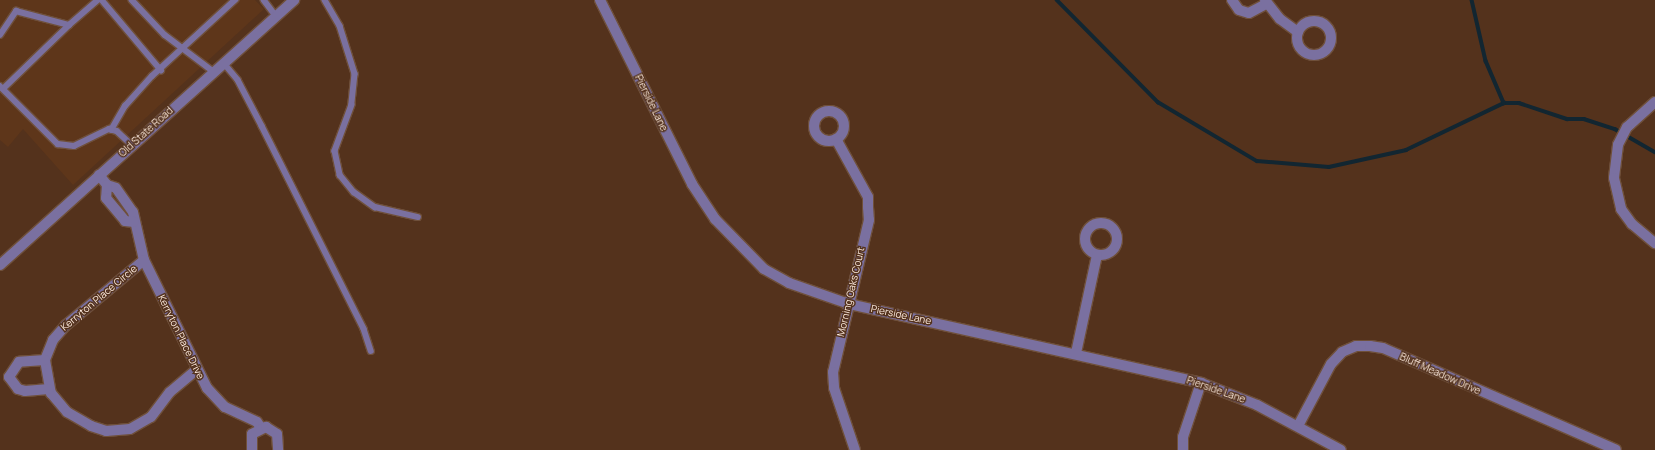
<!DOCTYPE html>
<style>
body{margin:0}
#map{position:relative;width:1655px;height:450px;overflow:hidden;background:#54321c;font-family:Manrope,sans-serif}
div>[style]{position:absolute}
.built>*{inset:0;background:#5e361a}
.stream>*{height:3.5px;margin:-1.75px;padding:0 1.75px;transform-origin:1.75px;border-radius:1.75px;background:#122631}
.roads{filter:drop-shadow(1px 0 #6f503b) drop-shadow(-1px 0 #6f503b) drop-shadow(0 1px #6f503b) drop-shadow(0 -1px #6f503b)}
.service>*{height:5.5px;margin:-2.75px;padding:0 2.75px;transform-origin:2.75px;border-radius:2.75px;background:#7a70a0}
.minor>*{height:10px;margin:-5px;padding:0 5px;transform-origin:5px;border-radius:5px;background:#7a70a0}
.minor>.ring{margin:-5px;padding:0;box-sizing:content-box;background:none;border:10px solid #7a70a0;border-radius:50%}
.tertiary>*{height:10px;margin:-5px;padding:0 5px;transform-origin:5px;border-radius:5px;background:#7a70a0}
span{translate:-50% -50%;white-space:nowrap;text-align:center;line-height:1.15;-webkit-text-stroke:3px #54321c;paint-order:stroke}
.street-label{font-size:10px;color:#fdebe0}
</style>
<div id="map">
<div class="built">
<i style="clip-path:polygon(0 0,255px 0,264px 9px,73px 185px,23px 129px,8px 147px,0 140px)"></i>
</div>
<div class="stream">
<i style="left:1057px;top:0;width:144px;rotate:45.3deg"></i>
<i style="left:1158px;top:102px;width:115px;rotate:30.8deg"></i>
<i style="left:1257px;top:161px;width:72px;rotate:4.8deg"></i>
<i style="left:1329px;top:167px;width:79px;rotate:-12.4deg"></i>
<i style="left:1406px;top:150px;width:109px;rotate:-25.6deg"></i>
<i style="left:1504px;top:103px;width:15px"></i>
<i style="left:1519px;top:103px;width:51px;rotate:18.4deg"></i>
<i style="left:1567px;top:119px;width:17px"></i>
<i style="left:1584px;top:119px;width:33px;rotate:18deg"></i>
<i style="left:1615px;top:129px;width:46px;rotate:29.9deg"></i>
<i style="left:1472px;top:0;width:63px;rotate:77.1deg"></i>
<i style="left:1486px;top:61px;width:46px;rotate:66.8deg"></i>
</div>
<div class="roads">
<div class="service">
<i style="left:102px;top:0;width:92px;rotate:49.9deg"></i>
<i style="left:132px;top:0;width:48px;rotate:46.7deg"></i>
<i style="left:165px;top:35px;width:60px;rotate:36.9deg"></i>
<i style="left:264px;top:0;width:20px;rotate:53deg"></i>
<i style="left:325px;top:0;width:30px;rotate:60deg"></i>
<i style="left:340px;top:26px;width:50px;rotate:72.6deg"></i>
<i style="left:355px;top:74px;width:31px;rotate:96deg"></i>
<i style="left:352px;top:105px;width:49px;rotate:110.3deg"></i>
<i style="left:335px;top:151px;width:25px;rotate:78deg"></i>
<i style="left:340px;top:175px;width:22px;rotate:51deg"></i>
<i style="left:354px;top:192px;width:26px;rotate:36deg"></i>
<i style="left:375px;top:207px;width:44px;rotate:13.1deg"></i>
<i style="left:0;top:35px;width:29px;rotate:-56deg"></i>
<i style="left:16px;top:11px;width:55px;rotate:14.8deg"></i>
<i style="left:69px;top:25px;width:38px;rotate:-41deg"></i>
<i style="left:223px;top:62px;width:23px;rotate:50deg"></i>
<i style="left:238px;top:80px;width:52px;rotate:62.4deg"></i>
<i style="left:262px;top:126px;width:227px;rotate:63.3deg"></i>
<i style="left:364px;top:329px;width:23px;rotate:72deg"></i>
<i style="left:0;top:86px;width:82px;rotate:45deg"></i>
<i style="left:58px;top:144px;width:16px;rotate:7deg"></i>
<i style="left:74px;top:146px;width:39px;rotate:-26deg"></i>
<i style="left:109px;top:129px;width:8px;rotate:14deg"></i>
<i style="left:117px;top:131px;width:21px;rotate:43deg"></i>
<i style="left:3px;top:89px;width:92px;rotate:-44.1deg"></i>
<i style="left:111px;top:130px;width:28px;rotate:-60deg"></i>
<i style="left:125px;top:106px;width:40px;rotate:-48deg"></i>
<i style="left:152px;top:76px;width:113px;rotate:-42.5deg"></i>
</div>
<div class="minor">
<i style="left:1232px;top:0;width:12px;rotate:55deg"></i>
<i style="left:1239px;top:10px;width:10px;rotate:17deg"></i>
<i style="left:1249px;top:13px;width:19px;rotate:-28deg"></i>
<i style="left:1265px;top:0;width:24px;rotate:52deg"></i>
<i style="left:1280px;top:19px;width:22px;rotate:36deg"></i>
<i class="ring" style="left:1297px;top:21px;width:24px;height:24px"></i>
<i style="left:1655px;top:102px;width:38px;rotate:138deg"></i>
<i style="left:1627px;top:127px;width:20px;rotate:117deg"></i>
<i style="left:1618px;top:145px;width:33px;rotate:97deg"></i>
<i style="left:1614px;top:178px;width:32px;rotate:77deg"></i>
<i style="left:1621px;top:209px;width:19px;rotate:54deg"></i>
<i style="left:1632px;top:224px;width:30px;rotate:40deg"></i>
<i class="ring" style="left:814px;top:111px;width:20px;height:20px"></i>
<i style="left:836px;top:139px;width:66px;rotate:61.1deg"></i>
<i style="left:868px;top:197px;width:10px;rotate:90deg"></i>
<i style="left:868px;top:207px;width:13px;rotate:86deg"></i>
<i style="left:869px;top:220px;width:156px;rotate:103.3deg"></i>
<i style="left:833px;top:372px;width:16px;rotate:86deg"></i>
<i style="left:834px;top:388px;width:65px;rotate:71.3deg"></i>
<i style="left:99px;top:175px;width:13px;rotate:51deg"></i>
<i style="left:107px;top:185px;width:9px;rotate:18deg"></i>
<i style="left:116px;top:188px;width:29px;rotate:55deg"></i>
<i style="left:133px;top:212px;width:49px;rotate:77.1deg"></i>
<i style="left:144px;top:260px;width:143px;rotate:63.8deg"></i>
<i style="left:207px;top:388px;width:26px;rotate:47deg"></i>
<i style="left:225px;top:407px;width:35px;rotate:25deg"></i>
<i style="left:257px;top:422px;width:7px;rotate:56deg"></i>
<i style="left:107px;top:185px;width:13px;rotate:94deg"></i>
<i style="left:106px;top:198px;width:30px;rotate:50deg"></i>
<i style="left:125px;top:221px;width:9px;rotate:6deg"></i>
<i class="ring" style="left:1085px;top:223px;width:22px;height:22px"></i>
<i style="left:144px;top:260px;width:102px;rotate:140.2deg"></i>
<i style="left:66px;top:325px;width:20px;rotate:131deg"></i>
<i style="left:53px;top:340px;width:22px;rotate:112deg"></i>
<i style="left:45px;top:360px;width:34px;rotate:80deg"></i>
<i style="left:51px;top:393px;width:25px;rotate:50deg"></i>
<i style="left:67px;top:412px;width:28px;rotate:30deg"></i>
<i style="left:91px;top:426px;width:16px;rotate:18deg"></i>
<i style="left:106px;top:431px;width:24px;rotate:-5deg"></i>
<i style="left:130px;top:429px;width:24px;rotate:-30deg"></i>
<i style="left:151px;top:417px;width:31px;rotate:-53deg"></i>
<i style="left:170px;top:392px;width:34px;rotate:-40deg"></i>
<i style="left:1076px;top:353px;width:100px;rotate:-77.9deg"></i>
<i style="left:45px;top:360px;width:26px;rotate:176deg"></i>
<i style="left:19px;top:362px;width:18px;rotate:124deg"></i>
<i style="left:9px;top:377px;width:15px;rotate:53deg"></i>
<i style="left:18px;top:389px;width:7px;rotate:16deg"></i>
<i style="left:25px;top:391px;width:24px;rotate:-5deg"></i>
<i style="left:1298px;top:426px;width:70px;rotate:-62deg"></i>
<i style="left:1331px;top:364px;width:16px;rotate:-47deg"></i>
<i style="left:1342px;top:352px;width:15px;rotate:-23deg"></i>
<i style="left:1356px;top:346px;width:14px"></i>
<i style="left:1370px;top:346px;width:13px;rotate:9deg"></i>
<i style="left:1383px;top:348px;width:254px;rotate:23.6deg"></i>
<i style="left:252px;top:450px;width:16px;rotate:-90deg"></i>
<i style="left:252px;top:434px;width:16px;rotate:-27deg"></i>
<i style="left:266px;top:427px;width:13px;rotate:32deg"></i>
<i style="left:277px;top:434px;width:16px;rotate:86deg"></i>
<i style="left:1183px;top:450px;width:13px;rotate:-90deg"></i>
<i style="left:1183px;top:437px;width:57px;rotate:-71.6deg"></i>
</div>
<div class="tertiary">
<i style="left:600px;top:0;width:206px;rotate:63.4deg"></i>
<i style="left:692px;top:184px;width:42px;rotate:56.7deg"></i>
<i style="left:715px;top:219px;width:70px;rotate:45.6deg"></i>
<i style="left:764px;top:269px;width:29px;rotate:29deg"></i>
<i style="left:789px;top:283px;width:64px;rotate:19.3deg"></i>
<i style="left:849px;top:304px;width:361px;rotate:12.6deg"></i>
<i style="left:1201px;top:383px;width:60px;rotate:21.4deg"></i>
<i style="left:1257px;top:405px;width:95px;rotate:28.2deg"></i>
<i style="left:0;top:265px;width:396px;rotate:-42deg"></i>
</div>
</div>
<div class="street-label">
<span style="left:651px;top:103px;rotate:64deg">Pierside Lane</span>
<span style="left:146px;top:132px;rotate:-42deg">Old State Road</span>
<span style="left:851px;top:292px;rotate:-77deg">Morning Oaks Court</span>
<span style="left:99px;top:298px;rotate:-40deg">Kerryton Place Circle</span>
<span style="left:901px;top:315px;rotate:12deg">Pierside Lane</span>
<span style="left:181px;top:337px;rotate:64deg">Kerryton Place Drive</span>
<span style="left:1440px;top:374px;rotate:24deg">Bluff Meadow Drive</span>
<span style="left:1216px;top:390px;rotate:19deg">Pierside Lane</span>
</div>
</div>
